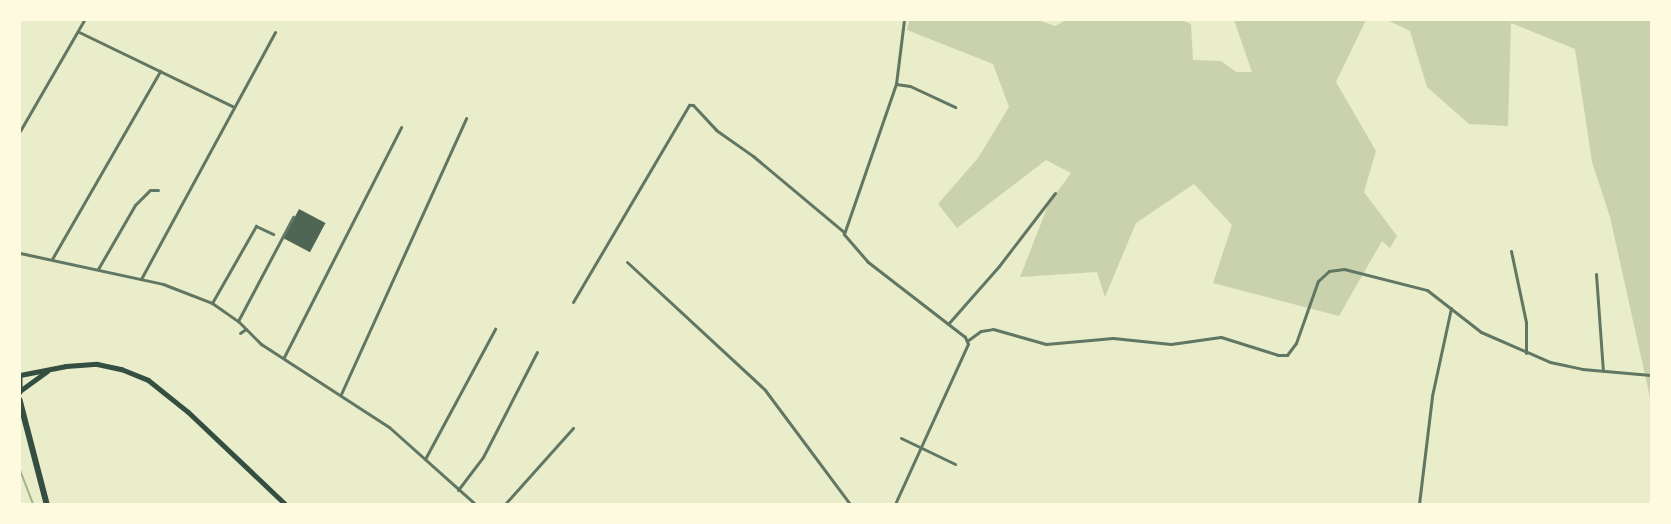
<!DOCTYPE html>
<style>
body{margin:0}
#map{position:relative;width:1671px;height:524px;overflow:hidden;background:#e9edc9;font-family:Inter,sans-serif}
div>[style]{position:absolute}
.green>*{inset:0;background:#cad2ad}
.stream>*{height:2px;margin:-1px;padding:0 1px;transform-origin:1px;border-radius:1px;background:#a3b18a}
.building>*{inset:0;background:#4f6655;transform-origin:0 0}
.minor>*{height:3px;margin:-1.5px;padding:0 1.5px;transform-origin:1.5px;border-radius:1.5px;background:#617663}
.secondary>*{height:5px;margin:-2.5px;padding:0 2.5px;transform-origin:2.5px;border-radius:2.5px;background:#344e41}
.primary>*{height:5.5px;margin:-2.75px;padding:0 2.75px;transform-origin:2.75px;border-radius:2.75px;background:#344e41}
span{translate:-50% -50%;white-space:nowrap;text-align:center;line-height:1.15;-webkit-text-stroke:4px #fefae0;paint-order:stroke}
.frame{position:absolute;inset:0;border:21px solid #fefae0;pointer-events:none}
</style>
<div id="map">
<div class="green">
<i style="clip-path:polygon(909px 20px,1038px 20px,1055px 26px,1066px 20px,1181px 20px,1191px 24px,1193px 60px,1221px 61px,1236px 72px,1252px 72px,1234px 20px,1366px 20px,1336px 82px,1376px 151px,1364px 192px,1397px 236px,1390px 248px,1382px 241px,1339px 316px,1213px 283px,1232px 225px,1194px 184px,1136px 223px,1105px 297px,1097px 272px,1020px 277px,1049px 203px,1071px 173px,1046px 160px,957px 228px,938px 204px,978px 158px,1009px 107px,993px 64px,907px 30px)"></i>
<i style="clip-path:polygon(1387px 20px,1651px 20px,1651px 402px,1610px 217px,1592px 162px,1575px 49px,1511px 23px,1508px 126px,1469px 124px,1427px 87px,1410px 31px)"></i>
</div>
<div class="stream">
<i style="left:20px;top:470px;width:36px;rotate:69deg"></i>
</div>
<div class="building">
<i style="left:299px;top:209px;width:30px;height:33px;rotate:28deg"></i>
</div>
<div class="minor">
<i style="left:79px;top:32px;width:172px;rotate:25.8deg"></i>
<i style="left:896px;top:84px;width:14px;rotate:8deg"></i>
<i style="left:910px;top:86px;width:50px;rotate:25deg"></i>
<i style="left:20px;top:131px;width:128px;rotate:-60deg"></i>
<i style="left:1511px;top:251px;width:73px;rotate:78.1deg"></i>
<i style="left:1526px;top:322px;width:31px;rotate:90deg"></i>
<i style="left:20px;top:253px;width:146px;rotate:12.2deg"></i>
<i style="left:163px;top:284px;width:53px;rotate:21.2deg"></i>
<i style="left:212px;top:303px;width:32px;rotate:35deg"></i>
<i style="left:238px;top:321px;width:33px;rotate:45deg"></i>
<i style="left:261px;top:344px;width:153px;rotate:33deg"></i>
<i style="left:389px;top:427px;width:115px;rotate:41.8deg"></i>
<i style="left:52px;top:259px;width:217px;rotate:-60.1deg"></i>
<i style="left:627px;top:262px;width:188px;rotate:42.8deg"></i>
<i style="left:765px;top:390px;width:142px;rotate:53.3deg"></i>
<i style="left:98px;top:269px;width:74px;rotate:-60deg"></i>
<i style="left:135px;top:205px;width:21px;rotate:-45deg"></i>
<i style="left:150px;top:190px;width:8px"></i>
<i style="left:1596px;top:274px;width:97px;rotate:85.9deg"></i>
<i style="left:141px;top:279px;width:281px;rotate:-61.5deg"></i>
<i style="left:573px;top:302px;width:229px;rotate:-59.5deg"></i>
<i style="left:689px;top:105px;width:4px"></i>
<i style="left:693px;top:105px;width:34px;rotate:47deg"></i>
<i style="left:716px;top:130px;width:45px;rotate:35.1deg"></i>
<i style="left:753px;top:156px;width:119px;rotate:39.9deg"></i>
<i style="left:212px;top:303px;width:89px;rotate:-60.3deg"></i>
<i style="left:256px;top:226px;width:19px;rotate:25deg"></i>
<i style="left:238px;top:321px;width:118px;rotate:-62.1deg"></i>
<i style="left:948px;top:324px;width:77px;rotate:-48.7deg"></i>
<i style="left:999px;top:266px;width:92px;rotate:-52.5deg"></i>
<i style="left:240px;top:333px;width:7px;rotate:-34deg"></i>
<i style="left:967px;top:341px;width:17px;rotate:-36deg"></i>
<i style="left:981px;top:331px;width:12px;rotate:-9deg"></i>
<i style="left:993px;top:329px;width:55px;rotate:15.8deg"></i>
<i style="left:1046px;top:344px;width:67px;rotate:-5.1deg"></i>
<i style="left:1113px;top:338px;width:58px;rotate:5.9deg"></i>
<i style="left:1171px;top:344px;width:50px;rotate:-8deg"></i>
<i style="left:1221px;top:337px;width:60px;rotate:17.5deg"></i>
<i style="left:1278px;top:355px;width:9px"></i>
<i style="left:1287px;top:355px;width:15px;rotate:-53deg"></i>
<i style="left:1296px;top:343px;width:66px;rotate:-70.5deg"></i>
<i style="left:1318px;top:281px;width:15px;rotate:-42deg"></i>
<i style="left:1329px;top:271px;width:15px;rotate:-8deg"></i>
<i style="left:1344px;top:269px;width:86px;rotate:14.2deg"></i>
<i style="left:1427px;top:290px;width:68px;rotate:37.9deg"></i>
<i style="left:1481px;top:332px;width:75px;rotate:23.5deg"></i>
<i style="left:1550px;top:362px;width:33px;rotate:12deg"></i>
<i style="left:1582px;top:369px;width:69px;rotate:5deg"></i>
<i style="left:284px;top:357px;width:258px;rotate:-63deg"></i>
<i style="left:341px;top:394px;width:303px;rotate:-65.6deg"></i>
<i style="left:901px;top:438px;width:60px;rotate:25.7deg"></i>
<i style="left:425px;top:459px;width:148px;rotate:-61.7deg"></i>
<i style="left:458px;top:490px;width:41px;rotate:-52.9deg"></i>
<i style="left:483px;top:457px;width:118px;rotate:-62.8deg"></i>
<i style="left:505px;top:504px;width:102px;rotate:-48.2deg"></i>
<i style="left:895px;top:504px;width:176px;rotate:-65.5deg"></i>
<i style="left:968px;top:344px;width:8px;rotate:-113deg"></i>
<i style="left:965px;top:337px;width:123px;rotate:-142.3deg"></i>
<i style="left:868px;top:262px;width:37px;rotate:-131deg"></i>
<i style="left:844px;top:234px;width:159px;rotate:-70.9deg"></i>
<i style="left:896px;top:84px;width:64px;rotate:-82.9deg"></i>
<i style="left:1419px;top:504px;width:109px;rotate:-83.1deg"></i>
<i style="left:1432px;top:396px;width:90px;rotate:-77.8deg"></i>
</div>
<div class="secondary">
<i style="left:20px;top:375px;width:47px;rotate:-11.1deg"></i>
<i style="left:66px;top:366px;width:31px;rotate:-4deg"></i>
<i style="left:97px;top:364px;width:25px;rotate:12deg"></i>
<i style="left:121px;top:369px;width:29px;rotate:22deg"></i>
<i style="left:148px;top:380px;width:51px;rotate:38.7deg"></i>
<i style="left:188px;top:412px;width:134px;rotate:43.5deg"></i>
<i style="left:21px;top:390px;width:32px;rotate:-36deg"></i>
</div>
<div class="primary">
<i style="left:20px;top:379px;width:13px;rotate:90deg"></i>
<i style="left:20px;top:400px;width:107px;rotate:75.4deg"></i>
</div>
<div class="frame"></div>
</div>
